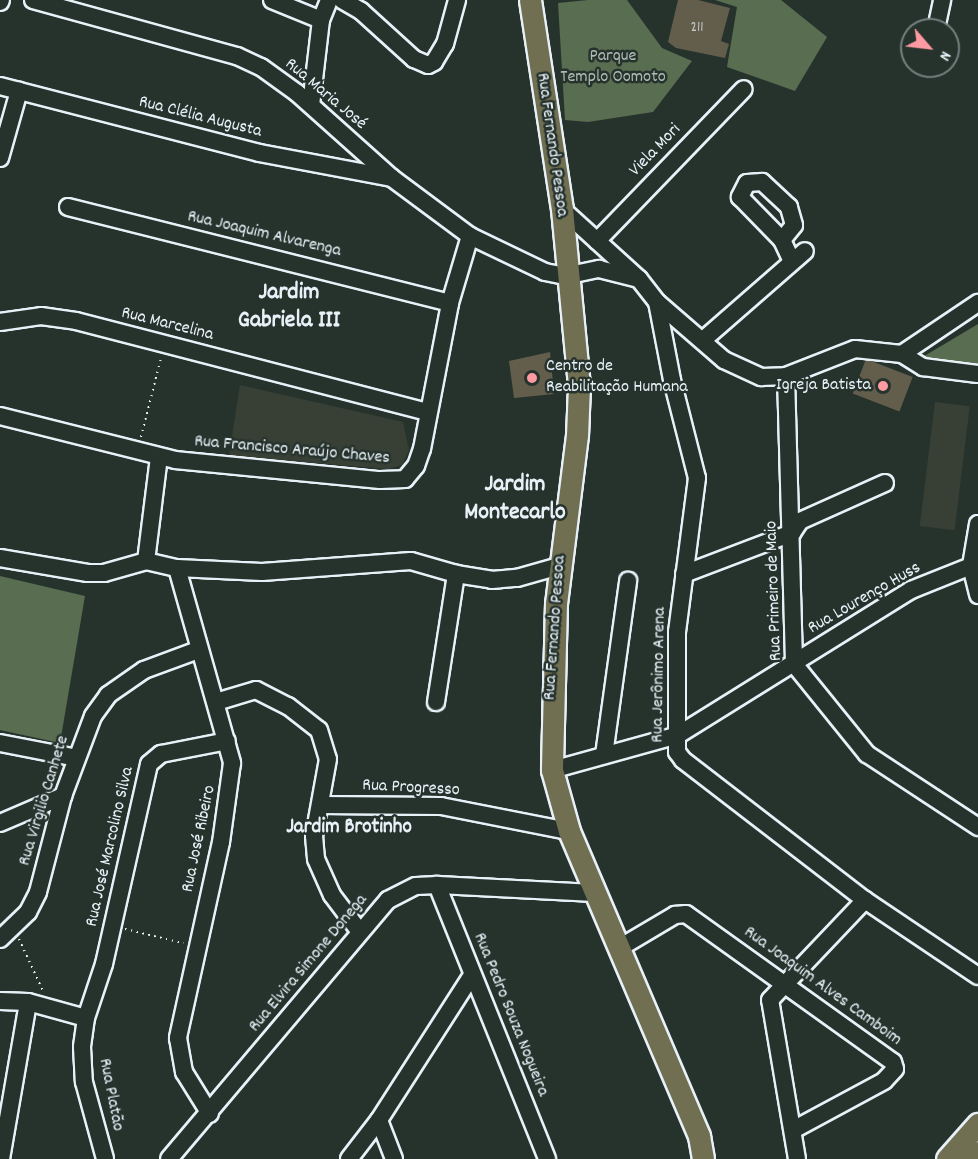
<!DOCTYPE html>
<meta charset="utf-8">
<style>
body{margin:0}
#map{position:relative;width:978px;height:1159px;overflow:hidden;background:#26332d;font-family:Dekko,sans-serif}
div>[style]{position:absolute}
.built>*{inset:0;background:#384036;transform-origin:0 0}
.green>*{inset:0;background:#596d51}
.building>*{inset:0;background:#635d4c;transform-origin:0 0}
.path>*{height:2px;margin-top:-1px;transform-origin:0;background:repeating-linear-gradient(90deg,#e8f1f8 0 1.5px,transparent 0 6px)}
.roads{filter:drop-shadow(2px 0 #e8f1f8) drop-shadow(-2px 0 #e8f1f8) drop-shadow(0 2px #e8f1f8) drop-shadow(0 -2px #e8f1f8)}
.minor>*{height:16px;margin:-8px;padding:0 8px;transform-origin:8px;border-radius:8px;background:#26332d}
.major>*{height:21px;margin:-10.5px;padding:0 10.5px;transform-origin:10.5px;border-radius:10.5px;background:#716f52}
.dots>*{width:16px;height:16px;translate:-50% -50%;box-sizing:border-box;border:3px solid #26332d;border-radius:50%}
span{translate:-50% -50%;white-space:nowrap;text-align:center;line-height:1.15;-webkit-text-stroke:5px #26332d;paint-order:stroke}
.number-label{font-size:15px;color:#c7cccd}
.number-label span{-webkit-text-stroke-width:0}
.park-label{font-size:18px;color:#afbcb5}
.street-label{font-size:18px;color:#e8f1f8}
.poi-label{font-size:18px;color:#e8f1f8}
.left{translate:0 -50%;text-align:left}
.right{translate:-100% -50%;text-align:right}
.quarter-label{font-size:21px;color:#e8f1f8;font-weight:700}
.district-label{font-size:24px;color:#e8f1f8;font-weight:700}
.north{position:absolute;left:900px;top:18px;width:60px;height:60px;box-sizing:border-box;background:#26332d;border:2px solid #747f7e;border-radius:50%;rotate:118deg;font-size:16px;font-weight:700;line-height:24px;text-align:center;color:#e8f1f8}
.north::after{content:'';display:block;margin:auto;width:21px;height:27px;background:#ff9aa2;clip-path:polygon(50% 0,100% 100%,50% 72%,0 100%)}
</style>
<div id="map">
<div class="built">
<i style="clip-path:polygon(240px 385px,403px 422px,409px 450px,402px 465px,388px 469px,229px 456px)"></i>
<i style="left:935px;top:402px;width:35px;height:125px;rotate:7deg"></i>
</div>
<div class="green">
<i style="clip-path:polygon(588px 0,627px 0,662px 48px,692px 61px,653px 112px,588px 122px,565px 120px,558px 3px)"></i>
<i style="clip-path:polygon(715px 0,781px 0,827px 37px,795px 91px,727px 67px,737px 7px)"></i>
<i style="clip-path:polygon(978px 324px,978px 365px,959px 369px,921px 358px)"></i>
<i style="clip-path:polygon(0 576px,85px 596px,60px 743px,0 730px)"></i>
</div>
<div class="building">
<i style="clip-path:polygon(678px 0,698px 0,730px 8px,721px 41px,729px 44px,725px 58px,676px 48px,668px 42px)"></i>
<i style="clip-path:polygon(550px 352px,554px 394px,514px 398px,509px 361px)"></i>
<i style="left:866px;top:359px;width:50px;height:37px;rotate:21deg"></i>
</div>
<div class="path">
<i style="left:141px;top:437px;width:81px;rotate:-75.8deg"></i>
<i style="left:125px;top:929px;width:60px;rotate:13.6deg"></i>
<i style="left:19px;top:939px;width:57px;rotate:65.2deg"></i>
</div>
<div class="roads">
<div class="minor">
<i style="left:33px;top:0;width:212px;rotate:15.4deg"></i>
<i style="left:237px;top:56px;width:26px;rotate:25deg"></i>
<i style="left:261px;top:67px;width:44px;rotate:35.8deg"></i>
<i style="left:297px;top:93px;width:127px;rotate:41.8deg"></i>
<i style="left:392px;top:178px;width:97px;rotate:36.6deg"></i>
<i style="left:470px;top:236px;width:83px;rotate:25.6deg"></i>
<i style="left:545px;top:272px;width:20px;rotate:11deg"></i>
<i style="left:565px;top:276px;width:35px;rotate:-12deg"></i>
<i style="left:599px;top:269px;width:41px;rotate:14deg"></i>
<i style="left:272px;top:0;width:53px;rotate:22.2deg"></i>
<i style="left:342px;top:0;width:22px;rotate:30deg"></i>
<i style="left:361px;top:11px;width:72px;rotate:42.2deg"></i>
<i style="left:414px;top:59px;width:15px;rotate:23deg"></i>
<i style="left:428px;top:65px;width:7px;rotate:-27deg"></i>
<i style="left:434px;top:62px;width:21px;rotate:-59deg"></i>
<i style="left:445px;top:44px;width:46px;rotate:-74.7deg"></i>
<i style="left:0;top:2px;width:2px;rotate:-63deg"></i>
<i style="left:936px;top:29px;width:30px;rotate:-78deg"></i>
<i style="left:0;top:86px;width:268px;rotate:14.5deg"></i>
<i style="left:260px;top:153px;width:134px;rotate:10.7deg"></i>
<i style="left:311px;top:105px;width:86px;rotate:-83.3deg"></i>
<i style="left:321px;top:20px;width:22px;rotate:-68deg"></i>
<i style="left:0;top:158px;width:70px;rotate:-74.2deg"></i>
<i style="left:68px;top:207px;width:394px;rotate:14.1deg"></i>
<i style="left:562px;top:209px;width:104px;rotate:42.3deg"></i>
<i style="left:639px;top:279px;width:29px;rotate:52deg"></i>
<i style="left:657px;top:302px;width:89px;rotate:40.9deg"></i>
<i style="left:724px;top:360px;width:41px;rotate:24.7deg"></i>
<i style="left:761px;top:377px;width:25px;rotate:-2deg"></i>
<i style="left:786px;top:376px;width:74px;rotate:-21.4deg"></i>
<i style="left:855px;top:349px;width:47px;rotate:6.1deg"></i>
<i style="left:902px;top:354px;width:92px;rotate:-33.9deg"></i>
<i style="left:782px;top:240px;width:19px;rotate:-51deg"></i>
<i style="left:794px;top:225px;width:19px;rotate:-106deg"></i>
<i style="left:789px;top:207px;width:37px;rotate:-137deg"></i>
<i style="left:762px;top:182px;width:15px;rotate:176deg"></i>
<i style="left:747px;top:183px;width:16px;rotate:117deg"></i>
<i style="left:740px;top:197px;width:60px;rotate:45.7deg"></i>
<i style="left:782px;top:240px;width:23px;rotate:65deg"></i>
<i style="left:597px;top:241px;width:211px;rotate:-46deg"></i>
<i style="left:657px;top:302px;width:79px;rotate:79.1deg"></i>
<i style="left:672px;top:380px;width:101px;rotate:75.7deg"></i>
<i style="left:697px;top:478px;width:155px;rotate:97.4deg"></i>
<i style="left:677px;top:632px;width:120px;rotate:90deg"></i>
<i style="left:677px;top:752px;width:10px;rotate:53deg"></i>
<i style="left:683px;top:760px;width:230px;rotate:37.6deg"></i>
<i style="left:865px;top:900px;width:136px;rotate:33.9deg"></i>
<i style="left:0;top:322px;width:41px;rotate:-8.3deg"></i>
<i style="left:41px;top:316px;width:35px;rotate:8deg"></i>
<i style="left:76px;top:321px;width:363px;rotate:14.5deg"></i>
<i style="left:703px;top:340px;width:135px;rotate:-41.1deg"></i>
<i style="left:902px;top:354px;width:25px;rotate:32deg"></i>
<i style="left:923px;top:367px;width:55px;rotate:7.3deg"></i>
<i style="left:786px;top:376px;width:288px;rotate:88.4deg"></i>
<i style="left:794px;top:664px;width:116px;rotate:51deg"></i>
<i style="left:867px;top:754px;width:133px;rotate:33.3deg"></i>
<i style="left:0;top:416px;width:180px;rotate:14.1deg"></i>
<i style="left:175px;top:460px;width:206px;rotate:5.6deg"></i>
<i style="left:380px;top:480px;width:25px;rotate:-2deg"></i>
<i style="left:405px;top:479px;width:17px;rotate:-50deg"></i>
<i style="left:416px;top:466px;width:18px;rotate:-71deg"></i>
<i style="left:422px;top:449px;width:149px;rotate:-79.1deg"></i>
<i style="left:450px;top:303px;width:70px;rotate:-73.4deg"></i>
<i style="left:978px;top:524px;width:43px;rotate:99.5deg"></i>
<i style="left:971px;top:566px;width:30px;rotate:76deg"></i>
<i style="left:0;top:558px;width:89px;rotate:9.7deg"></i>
<i style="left:88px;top:573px;width:16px"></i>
<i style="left:104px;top:573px;width:44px;rotate:-15.9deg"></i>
<i style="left:146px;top:561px;width:32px;rotate:13deg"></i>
<i style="left:177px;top:568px;width:85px;rotate:2.7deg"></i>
<i style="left:262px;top:572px;width:149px;rotate:-4.2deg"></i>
<i style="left:411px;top:561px;width:47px;rotate:16.1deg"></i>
<i style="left:456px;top:574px;width:36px;rotate:9deg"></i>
<i style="left:492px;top:580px;width:25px;rotate:-5deg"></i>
<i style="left:517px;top:578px;width:44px;rotate:-15.9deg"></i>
<i style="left:146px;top:561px;width:105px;rotate:-82.9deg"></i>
<i style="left:177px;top:568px;width:203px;rotate:74.2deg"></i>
<i style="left:232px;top:763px;width:80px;rotate:97.9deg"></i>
<i style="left:221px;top:842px;width:201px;rotate:102.4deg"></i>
<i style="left:178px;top:1038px;width:35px;rotate:80deg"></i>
<i style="left:184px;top:1072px;width:49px;rotate:58.2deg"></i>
<i style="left:684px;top:574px;width:116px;rotate:-20.8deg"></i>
<i style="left:792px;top:533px;width:14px;rotate:-56deg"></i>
<i style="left:800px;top:521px;width:93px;rotate:-24.1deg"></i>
<i style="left:216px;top:702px;width:42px;rotate:-16.7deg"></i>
<i style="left:256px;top:690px;width:36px;rotate:27deg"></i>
<i style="left:288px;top:706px;width:39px;rotate:38deg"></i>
<i style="left:319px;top:730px;width:30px;rotate:73deg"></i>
<i style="left:328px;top:759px;width:78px;rotate:100.3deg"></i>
<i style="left:314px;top:836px;width:23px;rotate:85deg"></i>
<i style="left:316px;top:859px;width:39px;rotate:66deg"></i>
<i style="left:332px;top:895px;width:46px;rotate:52.9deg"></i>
<i style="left:436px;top:702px;width:130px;rotate:-81.1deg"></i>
<i style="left:0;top:743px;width:78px;rotate:11deg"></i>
<i style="left:604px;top:755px;width:176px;rotate:-82.1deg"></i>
<i style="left:552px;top:770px;width:131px;rotate:-15.5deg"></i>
<i style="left:678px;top:735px;width:274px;rotate:-31.9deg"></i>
<i style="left:911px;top:590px;width:65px;rotate:-21.8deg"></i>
<i style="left:321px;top:805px;width:120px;rotate:0.5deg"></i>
<i style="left:441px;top:806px;width:130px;rotate:11.1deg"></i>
<i style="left:0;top:823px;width:69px;rotate:-23.2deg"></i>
<i style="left:437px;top:885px;width:295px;rotate:68.1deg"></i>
<i style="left:0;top:939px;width:39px;rotate:-44deg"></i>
<i style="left:28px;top:912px;width:22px;rotate:-63deg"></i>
<i style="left:38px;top:892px;width:99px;rotate:-75.4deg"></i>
<i style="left:63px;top:796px;width:85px;rotate:-69.4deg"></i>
<i style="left:93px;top:716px;width:26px;rotate:-54deg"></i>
<i style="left:108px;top:695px;width:44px;rotate:-34.8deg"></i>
<i style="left:144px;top:670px;width:58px;rotate:-20.3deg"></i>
<i style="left:621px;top:947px;width:63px;rotate:-30.7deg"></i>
<i style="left:675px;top:915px;width:11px;rotate:-5deg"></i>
<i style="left:686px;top:914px;width:254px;rotate:35.6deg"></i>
<i style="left:893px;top:1062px;width:7px;rotate:74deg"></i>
<i style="left:895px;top:1069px;width:16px;rotate:133deg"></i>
<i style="left:884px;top:1081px;width:101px;rotate:151.7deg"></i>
<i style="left:0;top:1001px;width:28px;rotate:2deg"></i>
<i style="left:28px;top:1002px;width:60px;rotate:15.4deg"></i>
<i style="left:86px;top:1018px;width:29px;rotate:98deg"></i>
<i style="left:82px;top:1047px;width:35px;rotate:87deg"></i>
<i style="left:84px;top:1082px;width:80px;rotate:74.7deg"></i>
<i style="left:86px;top:1018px;width:57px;rotate:-71.6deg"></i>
<i style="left:104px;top:964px;width:205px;rotate:-77.3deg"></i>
<i style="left:149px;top:764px;width:16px;rotate:-40deg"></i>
<i style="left:161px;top:754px;width:67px;rotate:-11.1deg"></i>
<i style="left:379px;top:1120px;width:42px;rotate:69deg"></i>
<i style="left:1px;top:1159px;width:159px;rotate:-80.2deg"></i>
<i style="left:169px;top:1159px;width:339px;rotate:-49.8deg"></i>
<i style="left:388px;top:900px;width:31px;rotate:-27deg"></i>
<i style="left:416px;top:886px;width:21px;rotate:-3deg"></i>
<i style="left:437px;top:885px;width:159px;rotate:2.9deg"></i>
<i style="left:349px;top:1159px;width:49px;rotate:-52.4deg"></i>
<i style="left:379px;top:1120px;width:172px;rotate:-57.3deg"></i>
<i style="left:797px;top:1159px;width:161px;rotate:-99.6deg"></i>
<i style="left:770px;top:1000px;width:138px;rotate:-46.5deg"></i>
</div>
<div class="major">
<i style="left:530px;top:0;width:211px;rotate:81.3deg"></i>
<i style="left:562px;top:209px;width:178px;rotate:84.5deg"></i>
<i style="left:579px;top:386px;width:49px;rotate:92.3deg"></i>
<i style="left:577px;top:435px;width:169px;rotate:97.1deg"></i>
<i style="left:556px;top:603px;width:167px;rotate:91.4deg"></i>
<i style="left:552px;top:770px;width:63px;rotate:74.4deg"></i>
<i style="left:569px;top:831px;width:332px;rotate:66.9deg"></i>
<i style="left:699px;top:1136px;width:23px;rotate:80deg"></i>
<i style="left:947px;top:1159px;width:47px;rotate:-48.5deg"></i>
<i style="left:971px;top:1159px;width:10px;rotate:-45deg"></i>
</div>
</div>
<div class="dots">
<i style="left:532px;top:378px;background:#ff9aa2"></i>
<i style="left:883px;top:386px;background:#ff9aa2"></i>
</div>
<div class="number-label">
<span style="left:697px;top:29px">211</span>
</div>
<div class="park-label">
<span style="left:613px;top:68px">Parque<br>Templo Oomoto</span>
</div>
<div class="street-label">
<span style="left:325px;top:95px;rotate:40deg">Rua Maria José</span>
<span style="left:200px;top:118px;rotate:14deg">Rua Clélia Augusta</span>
<span style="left:551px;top:145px;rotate:82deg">Rua Fernando Pessoa</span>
<span style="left:656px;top:151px;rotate:-46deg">Viela Mori</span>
<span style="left:264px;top:235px;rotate:13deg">Rua Joaquim Alvarenga</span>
<span style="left:167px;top:325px;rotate:14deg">Rua Marcelina</span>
<span style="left:292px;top:451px;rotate:5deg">Rua Francisco Araújo Chaves</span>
<span style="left:775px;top:591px;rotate:-92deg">Rua Primeiro de Maio</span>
<span style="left:865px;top:599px;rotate:-30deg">Rua Lourenço Huss</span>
<span style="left:556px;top:628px;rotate:-86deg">Rua Fernando Pessoa</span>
<span style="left:660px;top:675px;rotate:-89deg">Rua Jerônimo Arena</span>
<span style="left:411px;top:789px;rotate:3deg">Rua Progresso</span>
<span style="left:45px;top:801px;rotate:-73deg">Rua Virgilio Canhete</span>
<span style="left:200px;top:839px;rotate:-78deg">Rua José Ribeiro</span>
<span style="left:111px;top:847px;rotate:-77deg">Rua José Marcolino Silva</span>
<span style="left:309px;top:964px;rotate:-50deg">Rua Elvira Simone Donega</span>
<span style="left:822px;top:987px;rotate:36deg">Rua Joaquim Alves Camboim</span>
<span style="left:510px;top:1015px;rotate:68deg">Rua Pedro Souza Nogueira</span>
<span style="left:110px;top:1095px;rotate:79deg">Rua Platão</span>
</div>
<div class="poi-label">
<span class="left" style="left:546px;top:378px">Centro de<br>Reabilitação Humana</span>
<span class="right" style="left:871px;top:386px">Igreja Batista</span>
</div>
<div class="quarter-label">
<span style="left:349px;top:828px">Jardim Brotinho</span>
</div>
<div class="district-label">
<span style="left:289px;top:308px">Jardim<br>Gabriela III</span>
<span style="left:515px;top:500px">Jardim<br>Montecarlo</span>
</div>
<div class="north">N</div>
</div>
